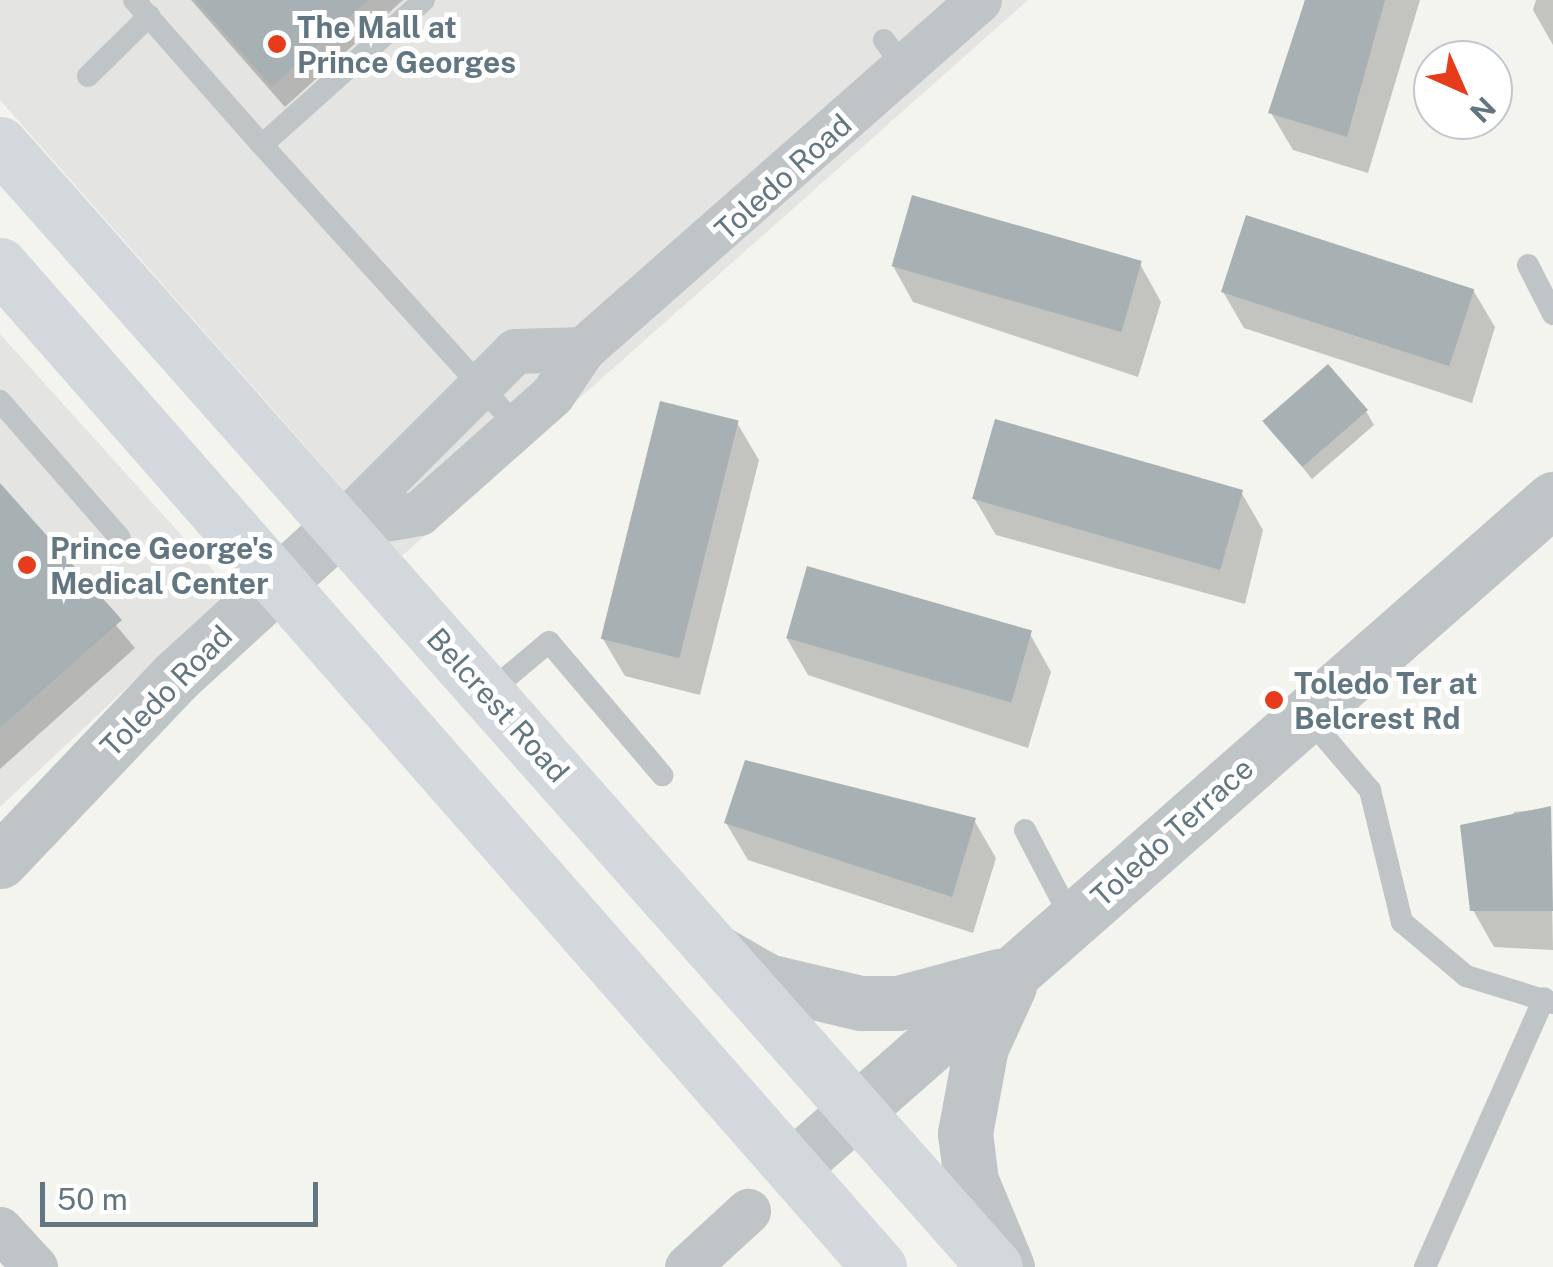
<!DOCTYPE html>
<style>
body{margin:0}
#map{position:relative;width:1553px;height:1267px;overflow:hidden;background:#f4f4ef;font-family:"Public Sans",sans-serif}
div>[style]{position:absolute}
.built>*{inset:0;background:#e4e5e3}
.shadow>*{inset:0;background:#0003}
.building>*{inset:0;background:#a7b1b4;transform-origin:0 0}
.service>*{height:22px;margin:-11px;padding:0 11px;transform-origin:11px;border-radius:11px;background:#bfc4c6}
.minor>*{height:45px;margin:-22.5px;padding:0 22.5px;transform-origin:22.5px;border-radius:22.5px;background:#bfc4c6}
.tertiary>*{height:55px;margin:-27.5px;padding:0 27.5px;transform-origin:27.5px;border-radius:27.5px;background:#bfc4c6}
.secondary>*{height:55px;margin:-27.5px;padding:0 27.5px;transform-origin:27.5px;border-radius:27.5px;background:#d2d8db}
.dots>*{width:28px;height:28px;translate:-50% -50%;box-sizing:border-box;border:5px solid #fff;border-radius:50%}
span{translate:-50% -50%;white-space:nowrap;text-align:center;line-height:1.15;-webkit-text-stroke:10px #fff;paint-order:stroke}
.poi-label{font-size:30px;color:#627681;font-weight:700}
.left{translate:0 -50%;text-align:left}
.street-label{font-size:30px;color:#627681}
.north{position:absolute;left:1413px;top:40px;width:100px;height:100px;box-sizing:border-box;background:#fff;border:2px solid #c0c8cd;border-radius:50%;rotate:135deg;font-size:28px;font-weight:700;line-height:40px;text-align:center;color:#627681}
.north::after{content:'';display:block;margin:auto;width:35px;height:45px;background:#e73c1c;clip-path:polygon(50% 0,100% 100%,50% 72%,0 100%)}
.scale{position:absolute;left:40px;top:1182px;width:278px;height:45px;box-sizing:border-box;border:5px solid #627681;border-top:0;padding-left:12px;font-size:30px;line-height:35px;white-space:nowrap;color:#627681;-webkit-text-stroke:8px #fff;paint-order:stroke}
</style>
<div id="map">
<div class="built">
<i style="clip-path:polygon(0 0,1028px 0,402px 556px,0 100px)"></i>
<i style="clip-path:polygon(0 334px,231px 590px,0 807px)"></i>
</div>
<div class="shadow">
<i style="clip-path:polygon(191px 0,403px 0,285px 107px)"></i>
<i style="clip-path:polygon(1305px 0,1420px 0,1368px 173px,1293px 150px,1271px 113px)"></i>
<i style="clip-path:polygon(1536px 0,1553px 0,1553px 45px,1533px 10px)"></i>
<i style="clip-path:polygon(892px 264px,1140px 264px,1161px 302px,1138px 377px,913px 302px)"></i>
<i style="clip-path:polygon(1222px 290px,1473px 290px,1495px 327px,1472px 403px,1244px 328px)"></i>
<i style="clip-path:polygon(1366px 411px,1374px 425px,1312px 479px,1265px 421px)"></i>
<i style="clip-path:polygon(737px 423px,759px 460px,700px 695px,625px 676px,603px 639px)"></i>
<i style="clip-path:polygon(0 487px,135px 648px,0 769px)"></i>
<i style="clip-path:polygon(1241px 492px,1263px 530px,1245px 604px,996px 535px,974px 498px)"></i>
<i style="clip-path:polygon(1030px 634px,1051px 672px,1028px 748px,808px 675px,786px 637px)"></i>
<i style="clip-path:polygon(1550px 808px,1553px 950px,1494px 947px,1473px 910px,1514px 812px)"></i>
<i style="clip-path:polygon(974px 820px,996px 858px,973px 933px,748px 860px,726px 823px)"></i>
</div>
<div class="building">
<i style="clip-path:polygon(195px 0,368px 0,272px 87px)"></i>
<i style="clip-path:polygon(1305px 0,1385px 0,1347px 137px,1268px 113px)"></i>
<i style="left:912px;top:195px;width:239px;height:74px;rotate:16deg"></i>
<i style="left:1246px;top:215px;width:240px;height:81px;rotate:18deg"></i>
<i style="left:1328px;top:364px;width:61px;height:87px;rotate:49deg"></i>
<i style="left:660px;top:401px;width:81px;height:245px;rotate:14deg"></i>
<i style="left:995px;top:419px;width:258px;height:83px;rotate:16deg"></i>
<i style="clip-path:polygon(0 483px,122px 620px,0 728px)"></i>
<i style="left:807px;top:566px;width:234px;height:75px;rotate:16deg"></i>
<i style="clip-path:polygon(745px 760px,976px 818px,952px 897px,724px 823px)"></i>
<i style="clip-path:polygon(1551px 806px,1553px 911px,1470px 911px,1460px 825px)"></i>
</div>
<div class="service">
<i style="left:134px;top:0;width:193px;rotate:48.6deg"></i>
<i style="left:262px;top:145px;width:217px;rotate:-41.8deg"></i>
<i style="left:884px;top:40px;width:34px;rotate:54deg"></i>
<i style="left:88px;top:76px;width:86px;rotate:-44.5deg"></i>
<i style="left:262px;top:145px;width:378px;rotate:47.8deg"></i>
<i style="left:1528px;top:265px;width:55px;rotate:63deg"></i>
<i style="left:0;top:401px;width:182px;rotate:48.8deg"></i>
<i style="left:487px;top:694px;width:81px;rotate:-40deg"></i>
<i style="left:549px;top:642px;width:175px;rotate:49.6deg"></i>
<i style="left:1305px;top:714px;width:100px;rotate:49.5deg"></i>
<i style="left:1370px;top:790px;width:136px;rotate:76.4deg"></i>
<i style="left:1402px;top:922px;width:84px;rotate:40.2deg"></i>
<i style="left:1466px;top:976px;width:91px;rotate:17.2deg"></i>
<i style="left:1025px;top:830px;width:102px;rotate:62.4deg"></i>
<i style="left:1425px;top:1267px;width:294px;rotate:-66.1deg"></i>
</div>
<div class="minor">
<i style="left:339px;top:527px;width:81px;rotate:-9.9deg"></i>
<i style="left:419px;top:513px;width:178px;rotate:-41.6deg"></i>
<i style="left:552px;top:395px;width:55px;rotate:-56deg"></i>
<i style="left:583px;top:349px;width:528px;rotate:-41.39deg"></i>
<i style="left:339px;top:527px;width:249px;rotate:-45deg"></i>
<i style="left:515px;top:351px;width:68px;rotate:-1.7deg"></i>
<i style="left:0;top:1229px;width:52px;rotate:47.4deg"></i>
<i style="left:687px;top:1267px;width:83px;rotate:-42.6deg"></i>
</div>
<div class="tertiary">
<i style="left:0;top:861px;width:254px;rotate:-46.4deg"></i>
<i style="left:175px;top:677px;width:222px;rotate:-42.4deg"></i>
<i style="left:718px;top:953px;width:56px;rotate:29.7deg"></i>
<i style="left:767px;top:981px;width:97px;rotate:13.2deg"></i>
<i style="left:861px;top:1003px;width:37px"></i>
<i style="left:898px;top:1003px;width:105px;rotate:-15deg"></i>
<i style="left:792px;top:1167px;width:1013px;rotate:-41.28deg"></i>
<i style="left:1007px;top:1267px;width:93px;rotate:-112.7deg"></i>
<i style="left:971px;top:1181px;width:48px;rotate:-97.1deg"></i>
<i style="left:965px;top:1133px;width:87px;rotate:-79.5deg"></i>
<i style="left:981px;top:1047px;width:67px;rotate:-65.3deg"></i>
</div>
<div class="secondary">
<i style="left:0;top:144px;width:1500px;rotate:48.46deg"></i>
<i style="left:0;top:265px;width:1333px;rotate:48.74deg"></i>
</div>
<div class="dots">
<i style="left:277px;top:44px;background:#e73c1c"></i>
<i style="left:27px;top:565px;background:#e73c1c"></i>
<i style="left:1274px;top:700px;background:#e73c1c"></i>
</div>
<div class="poi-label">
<span class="left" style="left:297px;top:44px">The Mall at<br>Prince Georges</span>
<span class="left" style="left:50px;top:565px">Prince George's<br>Medical Center</span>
<span class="left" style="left:1294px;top:700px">Toledo Ter at<br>Belcrest Rd</span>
</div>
<div class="street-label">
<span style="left:783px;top:177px;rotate:-42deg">Toledo Road</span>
<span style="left:166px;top:691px;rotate:-45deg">Toledo Road</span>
<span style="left:498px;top:705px;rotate:48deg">Belcrest Road</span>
<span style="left:1172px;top:832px;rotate:-42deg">Toledo Terrace</span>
</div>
<div class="north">N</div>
<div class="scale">50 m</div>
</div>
